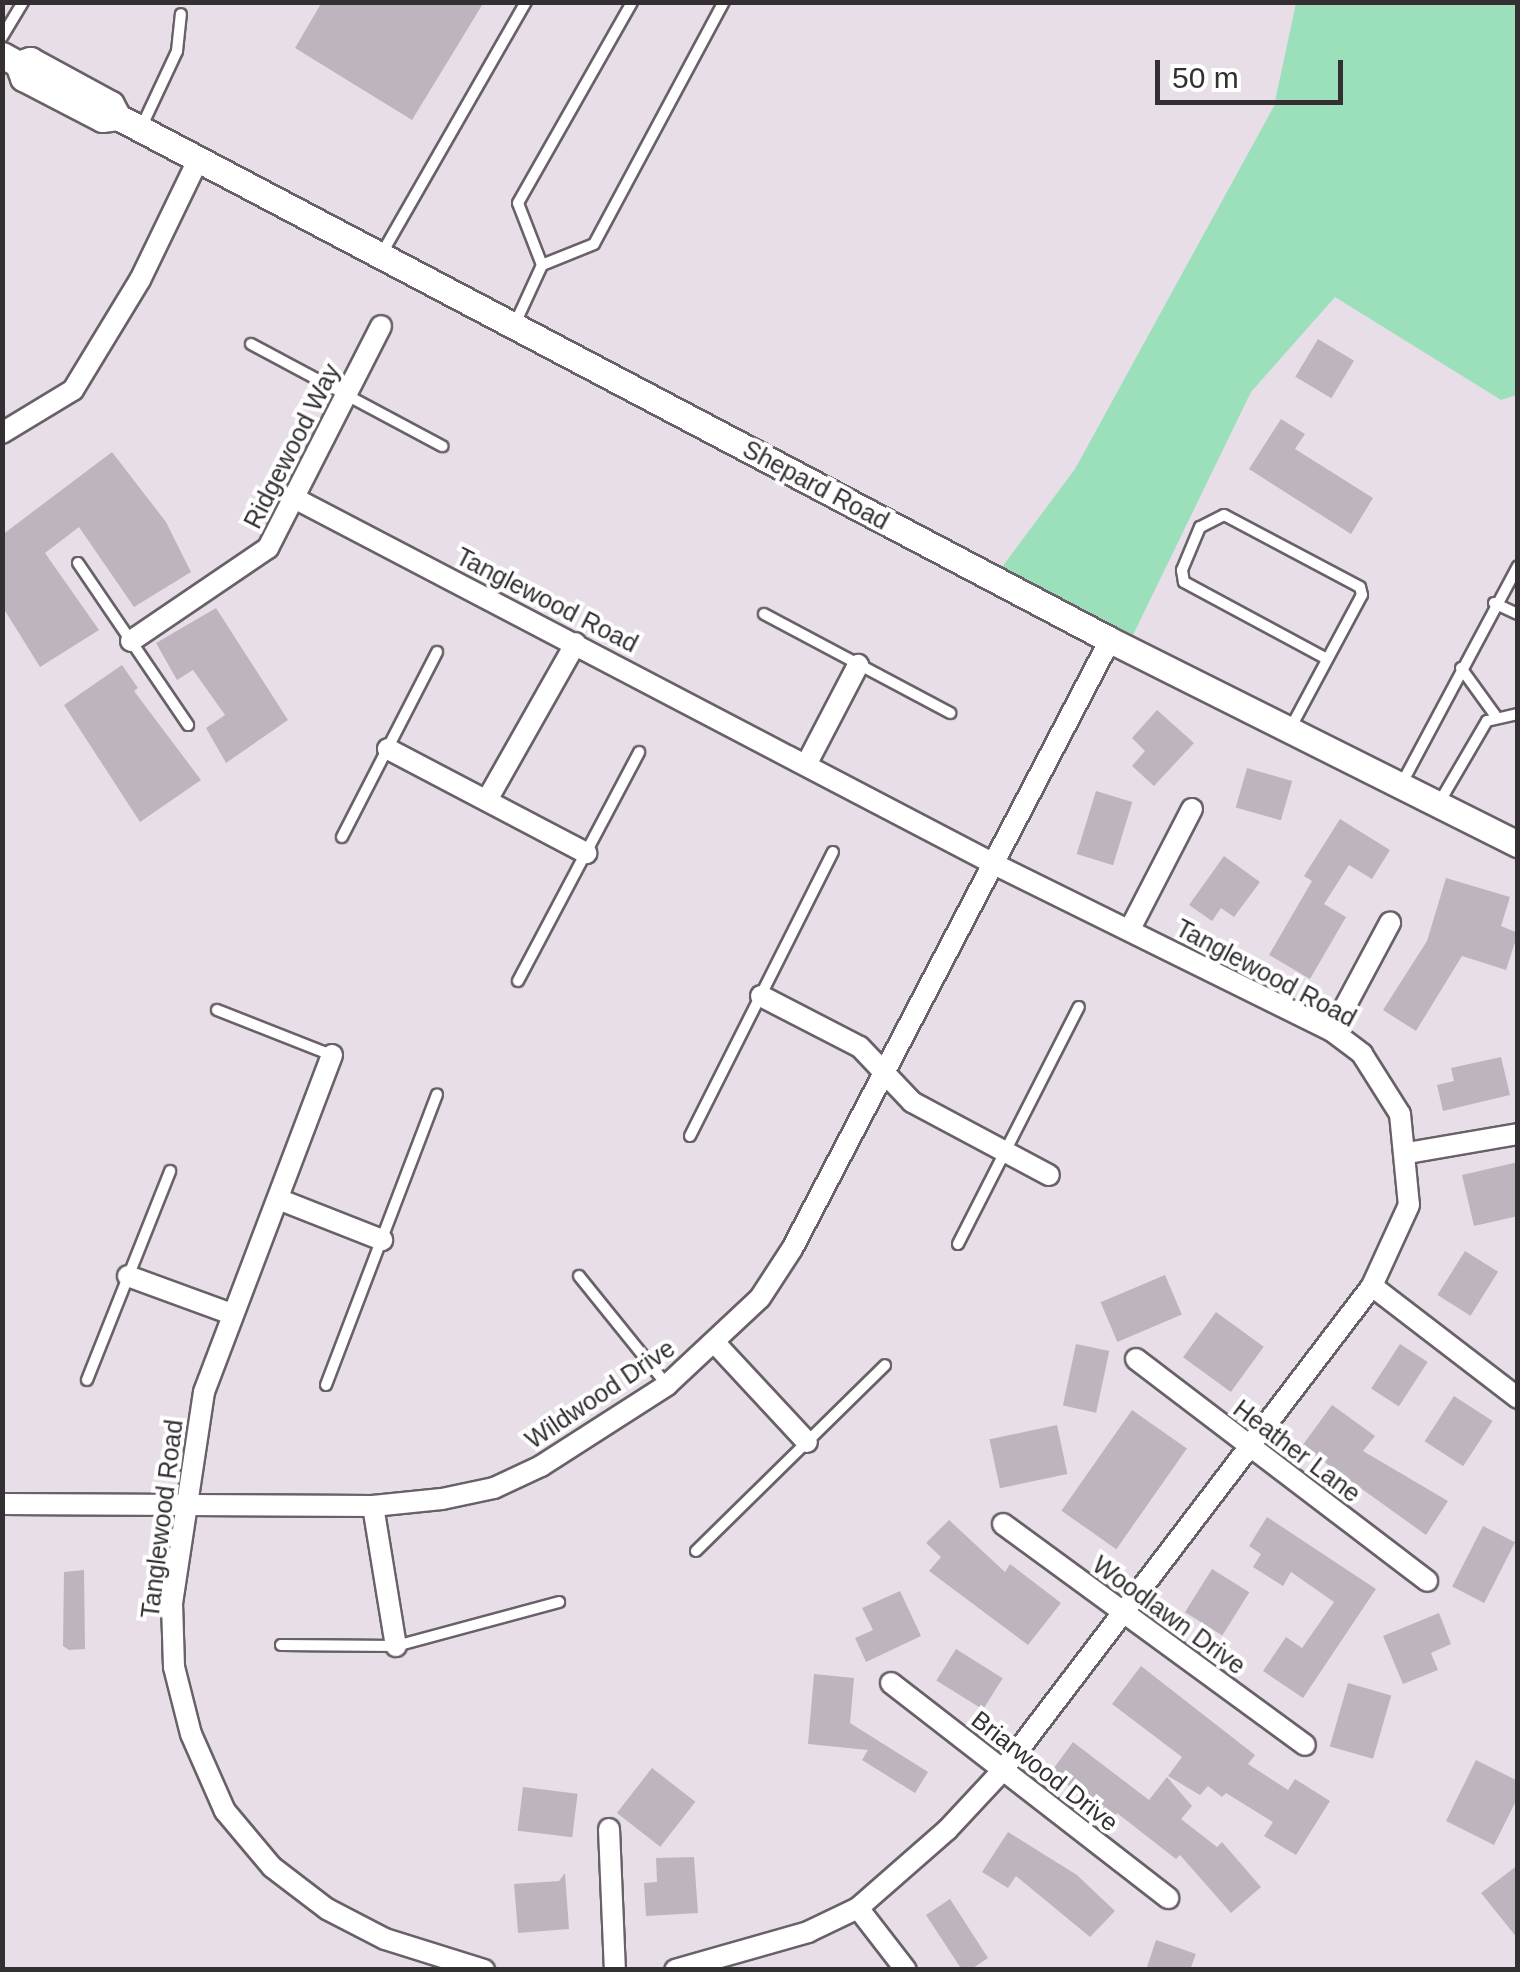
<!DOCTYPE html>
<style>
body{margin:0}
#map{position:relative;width:1520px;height:1972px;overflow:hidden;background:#e8dee8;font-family:Arial,sans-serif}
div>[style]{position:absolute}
.green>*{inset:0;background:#9ce0bb}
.building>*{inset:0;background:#beb4be;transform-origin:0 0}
.roads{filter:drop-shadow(2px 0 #696169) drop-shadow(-2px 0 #696169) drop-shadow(0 2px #696169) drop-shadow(0 -2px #696169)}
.service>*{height:10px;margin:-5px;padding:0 5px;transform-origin:5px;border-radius:5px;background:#fff}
.minor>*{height:20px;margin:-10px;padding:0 10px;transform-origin:10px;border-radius:10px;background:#fff}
.tertiary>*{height:25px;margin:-12.5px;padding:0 12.5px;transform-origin:12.5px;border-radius:12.5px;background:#fff}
span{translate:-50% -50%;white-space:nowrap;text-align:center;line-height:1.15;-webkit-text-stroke:8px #fff;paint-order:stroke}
.street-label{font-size:25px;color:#332f33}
.frame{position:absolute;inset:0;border:5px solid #332f33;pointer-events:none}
.scale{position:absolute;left:1155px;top:60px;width:188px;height:45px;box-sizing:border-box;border:5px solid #332f33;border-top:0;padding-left:12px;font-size:30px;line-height:35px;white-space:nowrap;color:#332f33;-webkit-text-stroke:8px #fff;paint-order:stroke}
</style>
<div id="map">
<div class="green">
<i style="clip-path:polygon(1296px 3px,1517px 3px,1517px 395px,1501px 400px,1335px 297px,1251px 392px,1133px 635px,1002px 567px,1075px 469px,1274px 106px)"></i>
</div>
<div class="building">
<i style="clip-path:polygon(322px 2px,484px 2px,412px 120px,295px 48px)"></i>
<i style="left:1318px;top:339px;width:42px;height:44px;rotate:31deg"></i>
<i style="clip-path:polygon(1281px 419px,1305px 434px,1295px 449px,1373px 498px,1351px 534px,1249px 469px)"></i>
<i style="clip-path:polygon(112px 452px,166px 522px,191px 572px,134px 607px,79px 527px,45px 553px,99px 630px,40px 667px,2px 606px,2px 535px)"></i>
<i style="clip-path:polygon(216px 608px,288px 720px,226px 763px,206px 728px,225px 715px,193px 670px,177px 680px,156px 643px)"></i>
<i style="clip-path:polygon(122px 665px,138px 688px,134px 691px,201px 780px,140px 822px,64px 705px)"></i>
<i style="clip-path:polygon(1157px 710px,1194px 743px,1154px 786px,1132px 766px,1145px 751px,1132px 738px)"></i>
<i style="left:1247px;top:768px;width:47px;height:41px;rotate:16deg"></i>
<i style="left:1096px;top:791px;width:38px;height:66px;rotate:17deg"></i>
<i style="clip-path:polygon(1340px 819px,1390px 850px,1372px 879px,1349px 865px,1324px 904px,1346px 917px,1310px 979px,1269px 955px,1312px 881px,1304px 876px)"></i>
<i style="clip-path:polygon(1224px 856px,1260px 882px,1234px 917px,1221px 908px,1212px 921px,1189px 905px)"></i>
<i style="clip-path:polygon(1446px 878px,1510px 897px,1501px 926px,1518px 933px,1506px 970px,1462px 956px,1416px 1031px,1383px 1010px,1427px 941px)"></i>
<i style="clip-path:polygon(1501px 1057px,1510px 1095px,1443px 1111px,1437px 1085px,1454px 1081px,1451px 1068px)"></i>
<i style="clip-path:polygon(1518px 1162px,1518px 1216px,1474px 1226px,1462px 1175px)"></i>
<i style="left:1465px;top:1251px;width:39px;height:52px;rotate:32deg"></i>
<i style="left:1165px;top:1275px;width:43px;height:70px;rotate:67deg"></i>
<i style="left:1216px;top:1312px;width:59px;height:56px;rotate:36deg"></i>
<i style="left:1076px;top:1344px;width:34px;height:63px;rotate:12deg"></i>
<i style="left:1400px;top:1344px;width:33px;height:53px;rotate:33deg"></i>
<i style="left:1454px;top:1396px;width:46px;height:54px;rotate:33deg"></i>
<i style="clip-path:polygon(1332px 1405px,1375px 1436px,1363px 1451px,1448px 1501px,1426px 1535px,1302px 1446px)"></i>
<i style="left:1132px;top:1410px;width:67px;height:123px;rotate:35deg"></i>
<i style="left:1057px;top:1425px;width:50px;height:69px;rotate:78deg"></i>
<i style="clip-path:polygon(1267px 1517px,1376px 1589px,1303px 1698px,1263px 1671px,1286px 1637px,1302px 1648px,1334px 1602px,1291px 1572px,1283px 1586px,1253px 1567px,1261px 1554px,1249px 1546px)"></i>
<i style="clip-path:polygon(949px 1520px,1005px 1572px,1010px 1564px,1061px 1603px,1028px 1645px,929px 1571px,941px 1557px,926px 1543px)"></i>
<i style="left:1483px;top:1526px;width:36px;height:68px;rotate:27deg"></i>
<i style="left:1212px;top:1569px;width:44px;height:51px;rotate:32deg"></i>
<i style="clip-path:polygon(84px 1570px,85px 1649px,69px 1650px,63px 1646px,64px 1572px)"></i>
<i style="clip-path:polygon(900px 1591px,921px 1636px,866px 1662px,855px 1638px,873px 1630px,862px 1608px)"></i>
<i style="clip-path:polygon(1439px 1613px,1451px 1644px,1431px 1653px,1438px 1670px,1403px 1684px,1383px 1636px)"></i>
<i style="left:956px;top:1649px;width:55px;height:37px;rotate:32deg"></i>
<i style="clip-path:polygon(1141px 1666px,1255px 1755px,1248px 1764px,1288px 1790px,1295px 1779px,1330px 1801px,1296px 1855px,1264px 1836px,1273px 1822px,1226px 1793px,1222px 1797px,1208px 1786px,1200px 1795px,1168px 1776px,1182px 1757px,1112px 1704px)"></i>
<i style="clip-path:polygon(814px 1674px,854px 1678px,850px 1723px,928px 1772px,915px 1793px,862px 1760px,868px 1750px,808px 1744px)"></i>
<i style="left:1348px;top:1683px;width:45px;height:66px;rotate:16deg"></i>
<i style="clip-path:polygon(1073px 1742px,1149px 1800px,1167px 1777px,1192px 1806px,1181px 1819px,1217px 1847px,1222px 1842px,1261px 1887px,1231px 1913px,1180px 1855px,1176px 1859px,1117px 1813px,1113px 1819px,1051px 1772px)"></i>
<i style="clip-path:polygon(1476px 1760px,1518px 1781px,1518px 1797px,1494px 1845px,1446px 1821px)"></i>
<i style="left:652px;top:1768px;width:55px;height:57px;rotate:38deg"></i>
<i style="left:523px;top:1787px;width:55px;height:44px;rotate:7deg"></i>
<i style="clip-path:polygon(1008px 1832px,1077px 1875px,1115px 1911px,1090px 1937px,1016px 1876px,1008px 1888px,982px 1872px)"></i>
<i style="clip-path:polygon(694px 1857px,698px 1913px,646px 1916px,644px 1883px,657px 1882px,656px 1858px)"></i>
<i style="clip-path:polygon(1518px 1865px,1518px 1939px,1481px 1893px)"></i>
<i style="clip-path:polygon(565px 1873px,569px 1929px,518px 1933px,514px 1884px,559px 1881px)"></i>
<i style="clip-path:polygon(950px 1899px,988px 1958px,970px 1970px,962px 1970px,926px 1915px)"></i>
<i style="clip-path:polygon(1156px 1940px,1196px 1954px,1190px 1970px,1146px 1970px)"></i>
</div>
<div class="roads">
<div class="service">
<i style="left:2px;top:37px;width:41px;rotate:-59deg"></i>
<i style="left:141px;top:128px;width:85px;rotate:-64.9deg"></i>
<i style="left:177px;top:51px;width:37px;rotate:-84deg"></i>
<i style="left:381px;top:255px;width:292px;rotate:-60.2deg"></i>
<i style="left:542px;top:265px;width:56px;rotate:-22deg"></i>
<i style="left:594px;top:244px;width:275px;rotate:-61.8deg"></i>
<i style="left:514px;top:326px;width:67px;rotate:-65.3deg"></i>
<i style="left:542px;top:265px;width:66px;rotate:-111.2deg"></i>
<i style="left:518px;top:203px;width:231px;rotate:-60.4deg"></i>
<i style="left:251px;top:344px;width:217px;rotate:28.1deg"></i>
<i style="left:78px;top:563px;width:196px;rotate:55.8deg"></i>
<i style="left:1494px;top:603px;width:26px;rotate:25deg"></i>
<i style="left:764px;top:614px;width:211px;rotate:28deg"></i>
<i style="left:1461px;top:668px;width:58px;rotate:54.1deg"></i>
<i style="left:1290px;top:729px;width:152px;rotate:-61.8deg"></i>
<i style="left:1362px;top:595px;width:8px;rotate:-104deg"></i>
<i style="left:1360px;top:587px;width:154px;rotate:-152.1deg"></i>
<i style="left:1224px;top:515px;width:27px;rotate:153deg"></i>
<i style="left:1200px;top:527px;width:47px;rotate:112.7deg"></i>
<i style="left:1182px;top:570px;width:12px;rotate:81deg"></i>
<i style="left:1184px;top:582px;width:160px;rotate:28.3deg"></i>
<i style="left:1401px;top:785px;width:248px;rotate:-61.9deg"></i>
<i style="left:1439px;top:803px;width:95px;rotate:-59.7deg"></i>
<i style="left:1487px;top:721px;width:32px;rotate:-13deg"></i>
<i style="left:342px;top:837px;width:208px;rotate:-62.8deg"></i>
<i style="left:518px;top:981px;width:259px;rotate:-62.1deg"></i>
<i style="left:217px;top:1010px;width:123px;rotate:21.5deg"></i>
<i style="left:690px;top:1136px;width:318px;rotate:-63.3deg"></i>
<i style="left:958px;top:1244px;width:266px;rotate:-63deg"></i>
<i style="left:579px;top:1276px;width:140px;rotate:51.1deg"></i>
<i style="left:87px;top:1380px;width:225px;rotate:-68.3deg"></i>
<i style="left:326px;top:1385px;width:311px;rotate:-69.1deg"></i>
<i style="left:696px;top:1551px;width:265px;rotate:-44.5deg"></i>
<i style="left:281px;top:1645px;width:115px;rotate:0.5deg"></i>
<i style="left:396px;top:1646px;width:169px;rotate:-15.1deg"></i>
</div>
<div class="minor">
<i style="left:2px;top:433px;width:83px;rotate:-31.2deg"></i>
<i style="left:73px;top:390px;width:129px;rotate:-58.7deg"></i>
<i style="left:140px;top:280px;width:133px;rotate:-64.2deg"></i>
<i style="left:296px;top:499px;width:788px;rotate:27.61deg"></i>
<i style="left:994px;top:864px;width:377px;rotate:26.3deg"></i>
<i style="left:1332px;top:1031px;width:38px;rotate:37deg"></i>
<i style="left:1362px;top:1054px;width:71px;rotate:57.7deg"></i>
<i style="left:1400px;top:1114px;width:91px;rotate:84.4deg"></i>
<i style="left:1409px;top:1205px;width:89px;rotate:114.6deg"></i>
<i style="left:1372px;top:1286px;width:609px;rotate:127.32deg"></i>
<i style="left:1003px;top:1770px;width:82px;rotate:133deg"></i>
<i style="left:947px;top:1830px;width:118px;rotate:138.8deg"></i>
<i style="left:858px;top:1908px;width:55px;rotate:154.4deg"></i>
<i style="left:808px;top:1932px;width:138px;rotate:164.1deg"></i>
<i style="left:131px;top:641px;width:166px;rotate:-34.2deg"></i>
<i style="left:268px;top:548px;width:249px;rotate:-63deg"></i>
<i style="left:388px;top:749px;width:224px;rotate:27.7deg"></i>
<i style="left:806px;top:765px;width:113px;rotate:-62.5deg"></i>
<i style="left:487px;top:800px;width:180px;rotate:-60.5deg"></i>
<i style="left:1130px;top:929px;width:135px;rotate:-62.7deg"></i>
<i style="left:761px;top:996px;width:111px;rotate:27.3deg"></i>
<i style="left:860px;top:1047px;width:76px;rotate:46.6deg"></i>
<i style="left:912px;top:1102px;width:155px;rotate:28.1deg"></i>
<i style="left:1332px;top:1031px;width:123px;rotate:-61.8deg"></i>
<i style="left:332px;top:1055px;width:360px;rotate:110.8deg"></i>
<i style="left:204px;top:1392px;width:213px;rotate:98.6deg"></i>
<i style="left:172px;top:1603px;width:64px;rotate:88.2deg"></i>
<i style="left:174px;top:1667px;width:69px;rotate:75.8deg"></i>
<i style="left:191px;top:1734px;width:84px;rotate:66.2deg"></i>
<i style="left:225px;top:1811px;width:73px;rotate:50deg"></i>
<i style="left:272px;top:1867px;width:69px;rotate:37.4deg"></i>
<i style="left:327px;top:1909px;width:65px;rotate:27.3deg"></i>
<i style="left:385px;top:1939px;width:104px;rotate:17.4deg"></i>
<i style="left:1408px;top:1153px;width:112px;rotate:-9.8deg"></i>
<i style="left:278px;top:1199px;width:112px;rotate:21.5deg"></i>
<i style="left:128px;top:1276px;width:111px;rotate:20.1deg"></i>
<i style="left:1372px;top:1286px;width:184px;rotate:37.5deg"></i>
<i style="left:715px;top:1343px;width:135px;rotate:47.1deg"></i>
<i style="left:1136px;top:1359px;width:366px;rotate:37.3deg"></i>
<i style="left:2px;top:1504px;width:371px;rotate:0.3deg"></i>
<i style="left:373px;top:1506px;width:69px;rotate:-5.8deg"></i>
<i style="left:442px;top:1499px;width:53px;rotate:-11.9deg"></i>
<i style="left:494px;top:1488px;width:52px;rotate:-25.1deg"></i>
<i style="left:541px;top:1466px;width:150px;rotate:-32.7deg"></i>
<i style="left:667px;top:1385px;width:127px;rotate:-43.1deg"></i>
<i style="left:760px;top:1298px;width:59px;rotate:-56.9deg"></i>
<i style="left:792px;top:1249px;width:687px;rotate:-62.43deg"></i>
<i style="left:373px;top:1506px;width:142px;rotate:80.7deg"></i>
<i style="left:1003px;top:1524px;width:374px;rotate:36.2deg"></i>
<i style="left:891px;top:1683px;width:351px;rotate:37.8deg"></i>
<i style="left:609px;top:1829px;width:141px;rotate:87.6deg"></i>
<i style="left:858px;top:1908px;width:78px;rotate:52.3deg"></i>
</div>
<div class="tertiary">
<i style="left:2px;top:55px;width:18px;rotate:29deg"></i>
<i style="left:18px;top:64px;width:13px;rotate:-18deg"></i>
<i style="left:30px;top:60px;width:92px;rotate:28.5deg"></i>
<i style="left:111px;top:104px;width:15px;rotate:62deg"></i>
<i style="left:18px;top:64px;width:15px;rotate:70deg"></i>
<i style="left:23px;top:78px;width:89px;rotate:27.4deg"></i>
<i style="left:102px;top:119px;width:16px;rotate:-7deg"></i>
<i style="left:118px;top:117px;width:1121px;rotate:27.8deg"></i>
<i style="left:1110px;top:640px;width:456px;rotate:26.6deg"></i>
</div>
</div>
<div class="street-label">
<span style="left:292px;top:446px;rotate:-63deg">Ridgewood Way</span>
<span style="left:816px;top:485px;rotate:28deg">Shepard Road</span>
<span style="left:547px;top:600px;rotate:27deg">Tanglewood Road</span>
<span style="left:1266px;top:973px;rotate:28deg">Tanglewood Road</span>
<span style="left:600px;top:1394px;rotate:-34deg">Wildwood Drive</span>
<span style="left:1297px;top:1451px;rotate:37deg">Heather Lane</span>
<span style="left:162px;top:1519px;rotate:-83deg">Tanglewood Road</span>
<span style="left:1169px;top:1615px;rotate:36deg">Woodlawn Drive</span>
<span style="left:1045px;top:1771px;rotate:38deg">Briarwood Drive</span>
</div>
<div class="frame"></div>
<div class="scale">50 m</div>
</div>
